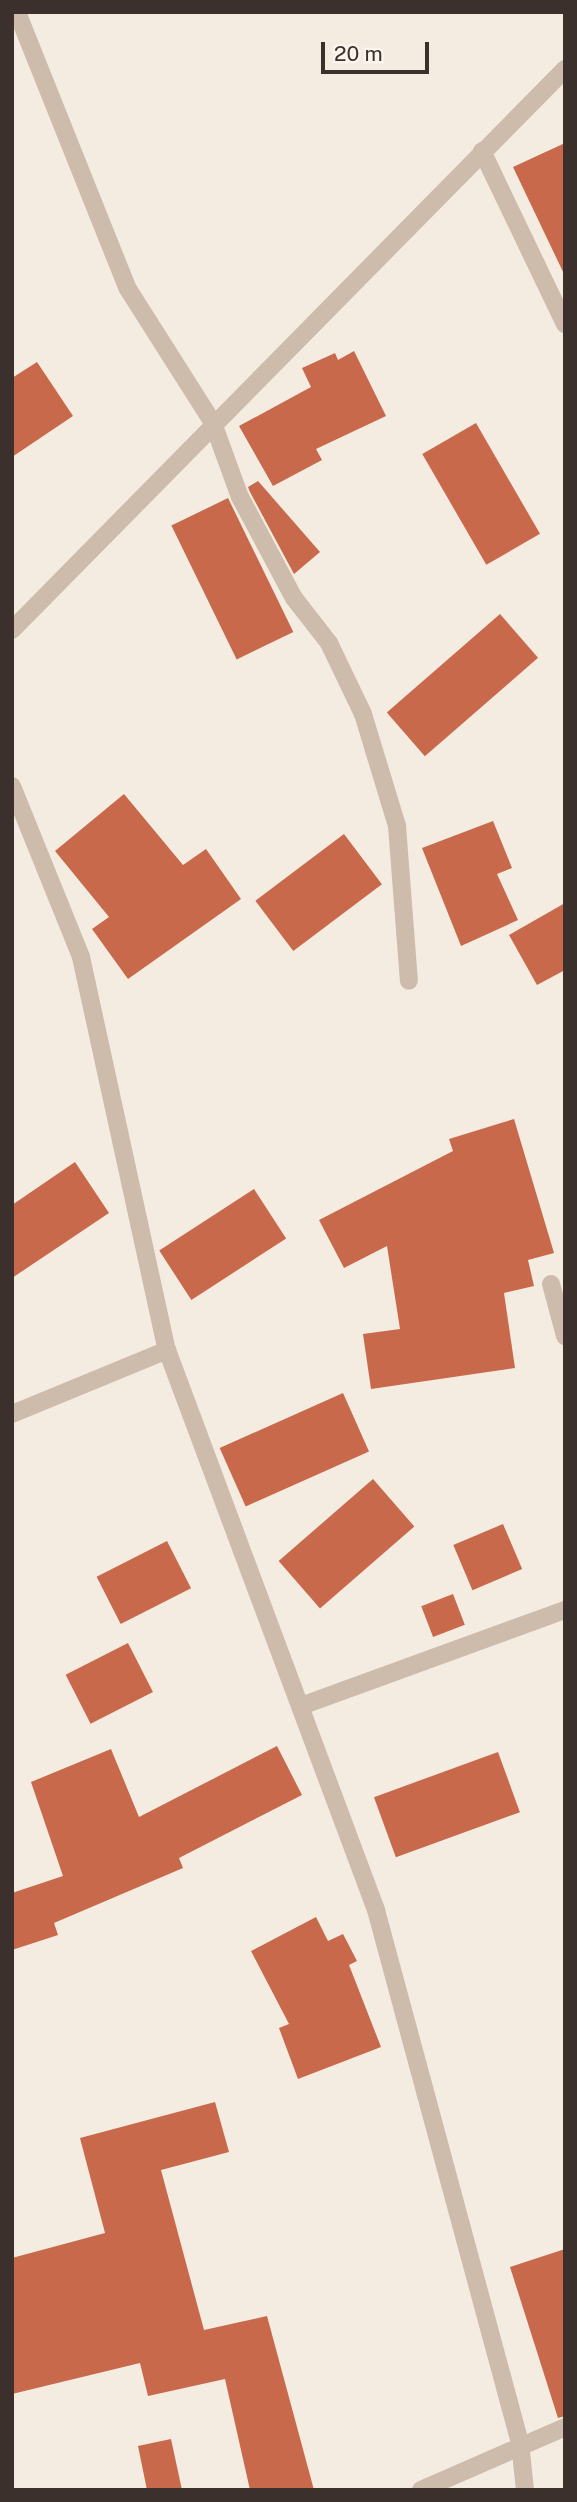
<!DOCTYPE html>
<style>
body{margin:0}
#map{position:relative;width:577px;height:2502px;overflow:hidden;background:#f4ebe1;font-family:"Public Sans",sans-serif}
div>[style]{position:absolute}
.building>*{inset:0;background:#c8694b;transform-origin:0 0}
.street>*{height:18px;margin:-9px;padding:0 9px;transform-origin:9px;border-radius:9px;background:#cdbbac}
span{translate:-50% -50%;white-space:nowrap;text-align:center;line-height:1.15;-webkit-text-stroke:5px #fbf5ee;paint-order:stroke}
.frame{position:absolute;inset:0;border:14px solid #3b302b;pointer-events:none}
.scale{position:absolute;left:321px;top:42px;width:108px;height:32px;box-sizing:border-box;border:4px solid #3b302b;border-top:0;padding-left:9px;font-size:21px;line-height:24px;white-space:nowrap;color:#3b302b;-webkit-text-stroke:5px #fbf5ee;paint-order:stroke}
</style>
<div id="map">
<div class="building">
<i style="clip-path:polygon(565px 143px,565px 276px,513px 167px)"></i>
<i style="clip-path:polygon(354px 351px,386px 416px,316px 449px,322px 460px,273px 486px,239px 426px,311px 387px,302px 368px,335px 353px,338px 360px)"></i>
<i style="clip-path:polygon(37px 362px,73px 416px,12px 457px,12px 378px)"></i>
<i style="left:476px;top:423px;width:128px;height:62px;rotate:60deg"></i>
<i style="clip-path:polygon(258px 481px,320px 552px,294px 574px,250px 492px,248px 487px)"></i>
<i style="left:228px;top:498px;width:149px;height:63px;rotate:64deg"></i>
<i style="left:500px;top:614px;width:58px;height:150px;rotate:49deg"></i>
<i style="clip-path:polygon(124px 794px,183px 865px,206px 849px,241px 899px,128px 979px,92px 929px,109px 917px,55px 851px)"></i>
<i style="clip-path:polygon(493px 821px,512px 868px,497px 874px,518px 920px,461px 946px,422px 848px)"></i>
<i style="left:344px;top:834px;width:63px;height:111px;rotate:53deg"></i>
<i style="clip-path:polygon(565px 903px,565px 970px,537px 985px,509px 935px)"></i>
<i style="clip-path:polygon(514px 1119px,554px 1253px,528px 1260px,534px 1286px,504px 1293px,515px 1368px,371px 1389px,363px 1334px,400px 1329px,387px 1246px,344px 1268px,319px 1220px,453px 1151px,449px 1139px)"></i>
<i style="clip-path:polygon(75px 1162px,109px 1213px,12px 1278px,12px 1205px)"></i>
<i style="left:254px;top:1189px;width:59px;height:113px;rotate:57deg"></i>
<i style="left:343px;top:1393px;width:64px;height:135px;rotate:66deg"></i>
<i style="left:373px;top:1479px;width:63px;height:125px;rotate:49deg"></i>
<i style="left:503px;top:1524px;width:49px;height:54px;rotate:67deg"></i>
<i style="left:167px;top:1541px;width:53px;height:79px;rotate:63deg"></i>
<i style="left:453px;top:1594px;width:33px;height:34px;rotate:69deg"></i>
<i style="left:128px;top:1643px;width:55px;height:70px;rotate:63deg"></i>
<i style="clip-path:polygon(277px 1746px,302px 1795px,179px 1858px,183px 1868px,54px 1923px,58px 1935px,12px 1950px,12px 1893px,63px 1876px,31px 1782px,111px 1749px,139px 1817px)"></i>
<i style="left:498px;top:1752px;width:64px;height:132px;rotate:70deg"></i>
<i style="clip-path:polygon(316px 1917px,328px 1941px,343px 1934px,357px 1961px,349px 1965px,381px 2047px,298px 2079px,279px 2028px,289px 2024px,251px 1951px)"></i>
<i style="clip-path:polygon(215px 2102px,229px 2152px,161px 2170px,204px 2330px,267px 2316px,314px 2490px,250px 2490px,225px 2379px,148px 2396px,140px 2363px,12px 2394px,12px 2258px,105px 2233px,80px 2138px)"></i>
<i style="clip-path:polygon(565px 2249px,565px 2416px,558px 2418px,510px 2267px)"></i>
<i style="clip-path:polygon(171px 2439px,182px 2490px,147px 2490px,138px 2446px)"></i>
</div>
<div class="street">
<i style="left:17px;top:12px;width:298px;rotate:68.2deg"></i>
<i style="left:128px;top:289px;width:159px;rotate:57.6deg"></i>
<i style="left:213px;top:423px;width:79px;rotate:70deg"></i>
<i style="left:240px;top:497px;width:115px;rotate:61.9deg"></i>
<i style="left:294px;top:598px;width:57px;rotate:52.1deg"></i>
<i style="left:329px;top:643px;width:79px;rotate:64.4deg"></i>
<i style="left:363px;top:714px;width:117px;rotate:73.1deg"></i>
<i style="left:397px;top:826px;width:155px;rotate:85.6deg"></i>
<i style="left:482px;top:151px;width:192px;rotate:64.4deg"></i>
<i style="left:12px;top:630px;width:788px;rotate:-45.41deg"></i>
<i style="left:12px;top:786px;width:184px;rotate:68deg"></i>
<i style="left:81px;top:957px;width:402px;rotate:77.7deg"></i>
<i style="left:167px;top:1350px;width:598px;rotate:69.53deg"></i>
<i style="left:376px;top:1910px;width:552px;rotate:74.88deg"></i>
<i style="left:520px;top:2443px;width:47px;rotate:83.9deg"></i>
<i style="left:551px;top:1284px;width:54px;rotate:74.9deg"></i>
<i style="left:12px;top:1414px;width:168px;rotate:-22.4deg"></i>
<i style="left:301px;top:1706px;width:281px;rotate:-20deg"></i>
<i style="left:421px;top:2490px;width:157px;rotate:-23.6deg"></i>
</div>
<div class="frame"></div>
<div class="scale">20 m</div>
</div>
